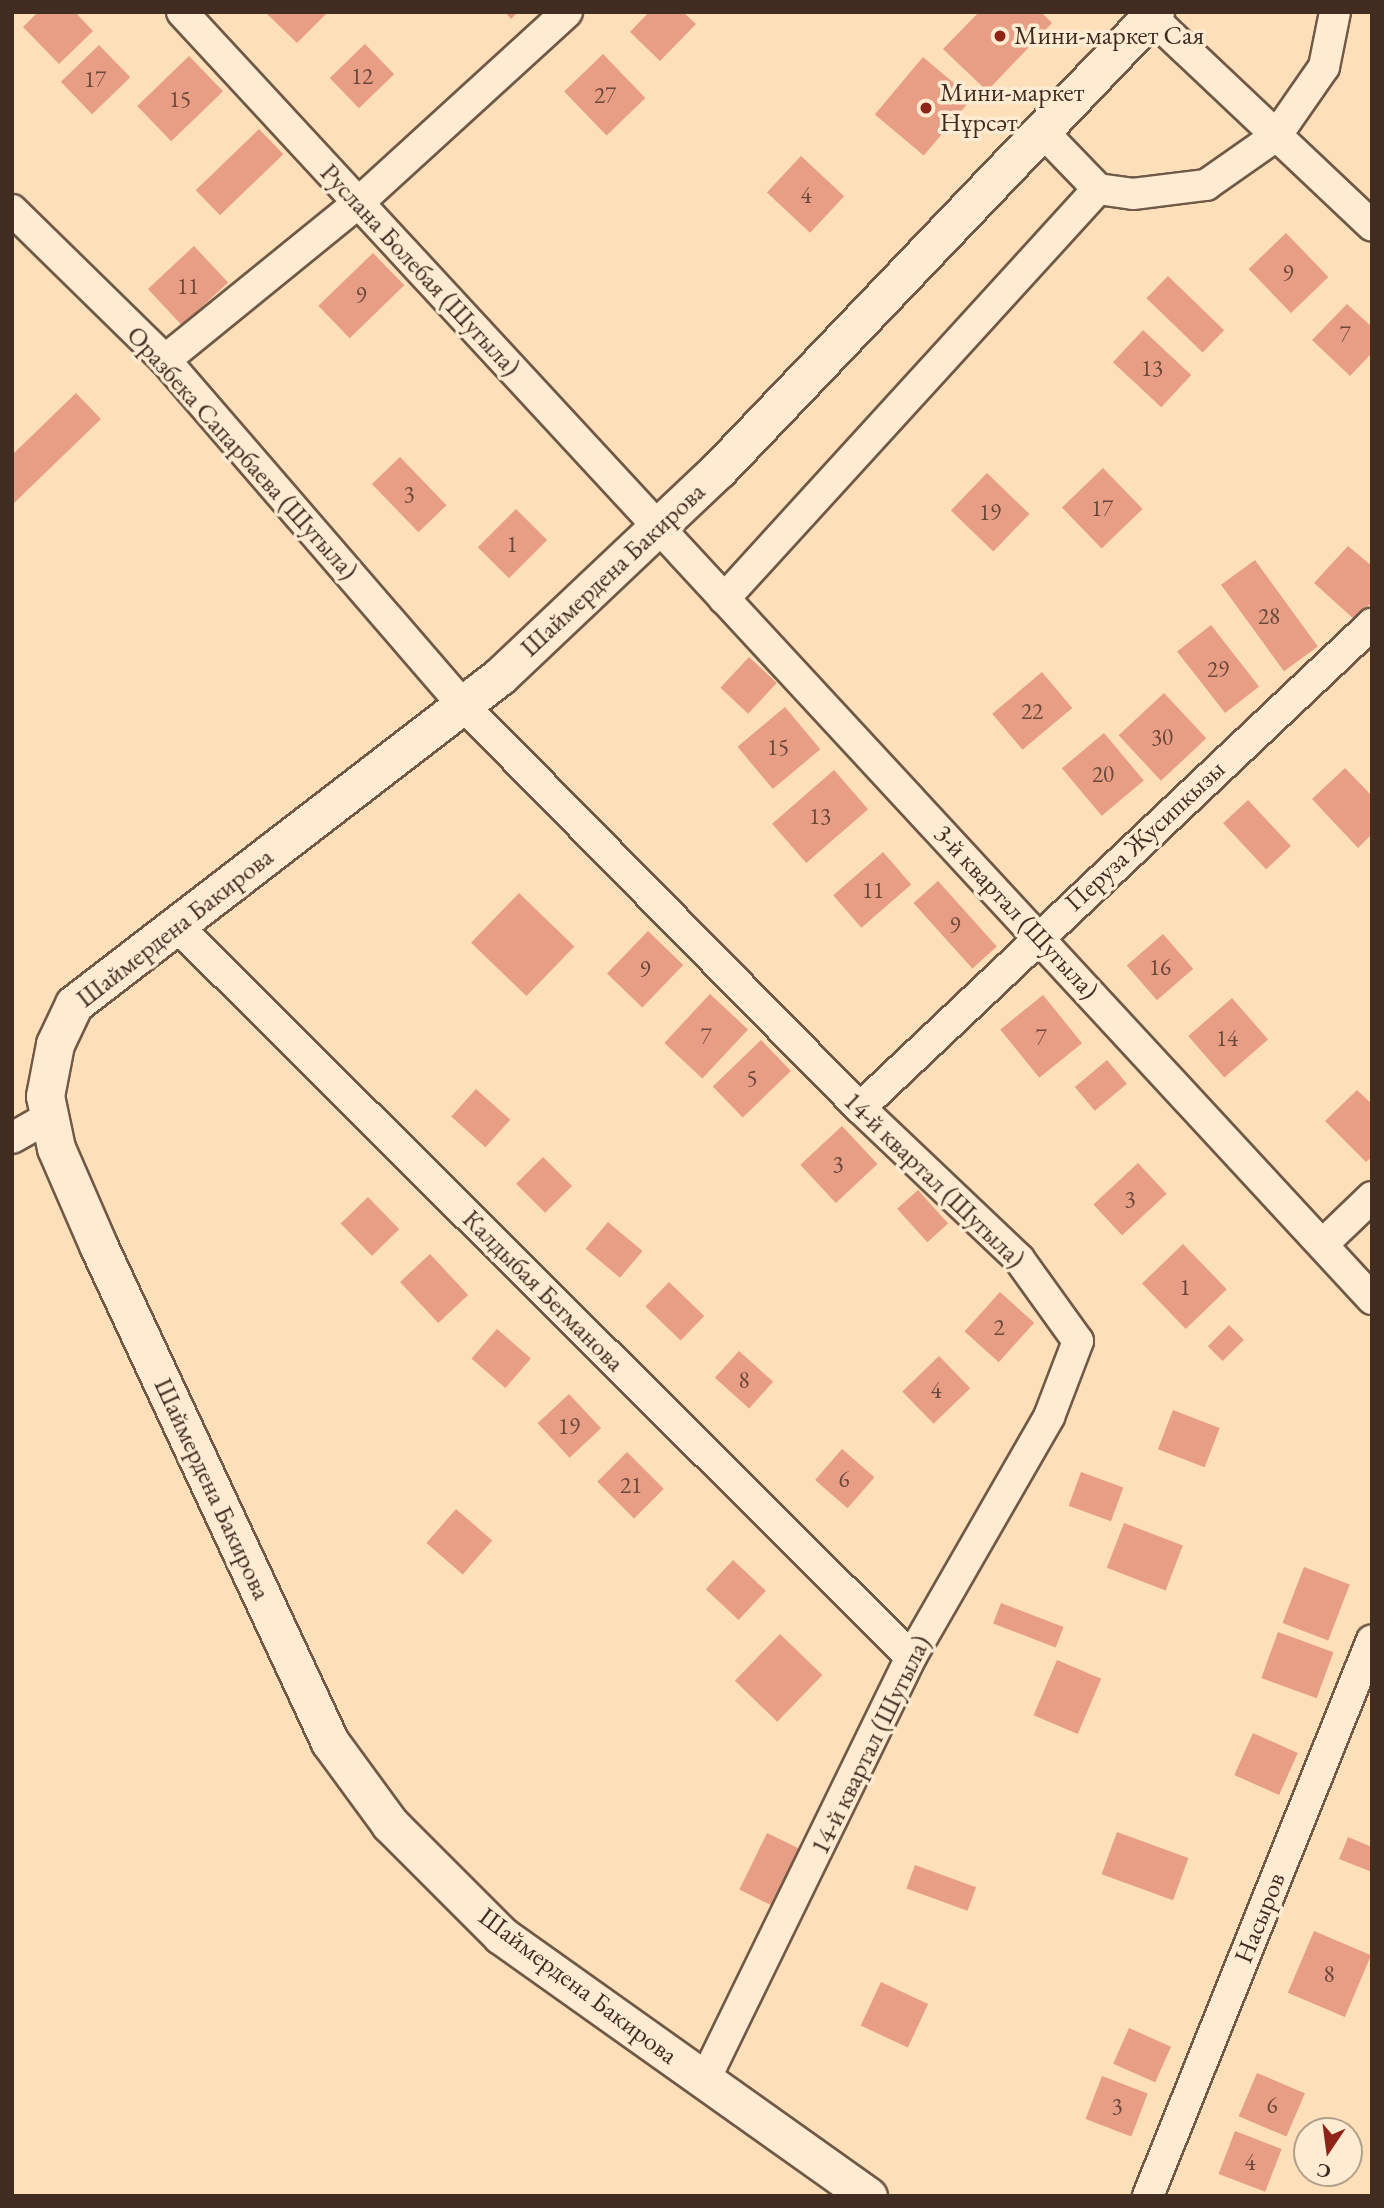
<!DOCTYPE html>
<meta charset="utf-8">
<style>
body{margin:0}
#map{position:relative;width:1384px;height:2208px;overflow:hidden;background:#fde0b9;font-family:"EB Garamond",serif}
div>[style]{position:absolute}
.building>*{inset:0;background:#e89e84;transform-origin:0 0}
.roads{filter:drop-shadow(2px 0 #705947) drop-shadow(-2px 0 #705947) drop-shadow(0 2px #705947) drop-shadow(0 -2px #705947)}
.minor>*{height:30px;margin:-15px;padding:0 15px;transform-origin:15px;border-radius:15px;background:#feebd2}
.tertiary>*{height:37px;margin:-18.5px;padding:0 18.5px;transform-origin:18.5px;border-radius:18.5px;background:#feebd2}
.dots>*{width:19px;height:19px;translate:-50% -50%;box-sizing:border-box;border:4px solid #feebd2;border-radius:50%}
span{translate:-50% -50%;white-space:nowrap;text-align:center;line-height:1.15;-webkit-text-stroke:7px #feebd2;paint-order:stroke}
.number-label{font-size:23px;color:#6b483a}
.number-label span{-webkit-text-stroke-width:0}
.poi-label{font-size:26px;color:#412c21}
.left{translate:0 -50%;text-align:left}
.street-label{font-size:26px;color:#412c21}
.frame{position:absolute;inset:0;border:14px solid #412c21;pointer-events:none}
.north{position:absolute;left:1293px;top:2117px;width:70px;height:70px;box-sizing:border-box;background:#feebd2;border:2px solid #b29f8b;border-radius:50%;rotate:193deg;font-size:19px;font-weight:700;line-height:28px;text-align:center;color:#412c21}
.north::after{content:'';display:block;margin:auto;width:24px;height:32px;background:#8f2418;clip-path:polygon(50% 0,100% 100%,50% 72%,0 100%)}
</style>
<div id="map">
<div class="building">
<i style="clip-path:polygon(38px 12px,75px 12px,93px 31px,59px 64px,23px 27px)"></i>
<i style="clip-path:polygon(265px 12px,328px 12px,297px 43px)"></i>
<i style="clip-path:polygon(505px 12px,518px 12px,511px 19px)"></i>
<i style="clip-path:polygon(649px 12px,683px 12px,696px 24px,660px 61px,630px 32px)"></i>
<i style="clip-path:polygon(979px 12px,1041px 12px,1052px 23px,987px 91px,943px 49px)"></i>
<i style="left:365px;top:44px;width:42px;height:49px;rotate:46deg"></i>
<i style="left:99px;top:45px;width:45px;height:53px;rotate:46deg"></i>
<i style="left:603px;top:54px;width:61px;height:54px;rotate:46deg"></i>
<i style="left:189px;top:56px;width:49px;height:72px;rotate:46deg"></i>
<i style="left:923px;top:57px;width:64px;height:75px;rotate:40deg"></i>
<i style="left:259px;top:129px;width:35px;height:88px;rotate:46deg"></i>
<i style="left:801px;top:156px;width:59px;height:50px;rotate:43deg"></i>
<i style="left:1286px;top:233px;width:61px;height:52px;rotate:46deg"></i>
<i style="left:194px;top:246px;width:50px;height:63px;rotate:47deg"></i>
<i style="left:373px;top:253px;width:45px;height:76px;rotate:46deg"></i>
<i style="left:1168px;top:276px;width:78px;height:31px;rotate:44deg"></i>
<i style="clip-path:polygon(1347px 304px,1372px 327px,1372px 353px,1350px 376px,1312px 340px)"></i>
<i style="left:1143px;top:330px;width:66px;height:44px;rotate:43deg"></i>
<i style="clip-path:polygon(76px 393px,101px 419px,12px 505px,12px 455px)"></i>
<i style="left:400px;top:457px;width:67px;height:39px;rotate:46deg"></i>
<i style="left:1103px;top:468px;width:57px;height:57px;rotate:46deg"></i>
<i style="left:987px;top:473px;width:59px;height:52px;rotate:44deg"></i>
<i style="left:516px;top:509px;width:44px;height:54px;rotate:45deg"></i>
<i style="clip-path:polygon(1348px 546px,1372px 566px,1372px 602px,1355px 620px,1314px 583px)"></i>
<i style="left:1255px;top:560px;width:107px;height:42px;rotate:54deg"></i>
<i style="left:1211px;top:625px;width:78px;height:43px;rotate:52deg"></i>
<i style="left:749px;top:657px;width:38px;height:42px;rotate:43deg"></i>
<i style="left:1042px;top:672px;width:47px;height:65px;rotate:50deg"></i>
<i style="left:1164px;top:693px;width:62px;height:62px;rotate:47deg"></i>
<i style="left:785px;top:707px;width:55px;height:62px;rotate:50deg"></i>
<i style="left:1104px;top:733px;width:62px;height:55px;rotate:50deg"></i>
<i style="clip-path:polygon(1345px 768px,1372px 796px,1372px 834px,1358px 848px,1312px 799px)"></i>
<i style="left:834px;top:770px;width:52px;height:82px;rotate:49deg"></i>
<i style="left:1248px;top:800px;width:63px;height:34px;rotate:47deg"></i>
<i style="left:883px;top:852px;width:43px;height:66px;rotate:49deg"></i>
<i style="left:938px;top:881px;width:88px;height:33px;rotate:48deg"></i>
<i style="left:519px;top:893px;width:77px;height:69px;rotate:44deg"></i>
<i style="left:648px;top:931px;width:49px;height:59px;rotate:44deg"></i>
<i style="left:1163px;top:934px;width:46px;height:48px;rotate:49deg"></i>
<i style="left:710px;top:994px;width:52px;height:67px;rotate:43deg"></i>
<i style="left:1043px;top:995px;width:62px;height:55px;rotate:51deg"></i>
<i style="left:1232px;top:998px;width:55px;height:58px;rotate:49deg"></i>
<i style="left:761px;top:1040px;width:43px;height:67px;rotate:46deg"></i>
<i style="left:1107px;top:1060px;width:31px;height:42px;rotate:50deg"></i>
<i style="left:476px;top:1089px;width:46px;height:37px;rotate:42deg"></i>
<i style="clip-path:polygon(1357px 1090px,1372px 1104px,1372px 1157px,1366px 1162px,1325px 1121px)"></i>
<i style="left:842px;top:1126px;width:52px;height:57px;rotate:47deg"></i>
<i style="left:543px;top:1157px;width:41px;height:38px;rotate:45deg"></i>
<i style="left:1138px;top:1163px;width:42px;height:61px;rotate:47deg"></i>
<i style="left:918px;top:1190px;width:45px;height:28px;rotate:48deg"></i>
<i style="left:368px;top:1197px;width:45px;height:38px;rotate:46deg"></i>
<i style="left:608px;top:1222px;width:45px;height:35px;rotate:40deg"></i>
<i style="left:1183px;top:1244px;width:63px;height:57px;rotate:46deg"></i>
<i style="left:430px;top:1254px;width:56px;height:41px;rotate:47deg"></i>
<i style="left:669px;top:1282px;width:49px;height:34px;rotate:44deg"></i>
<i style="left:1000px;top:1292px;width:46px;height:53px;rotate:42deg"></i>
<i style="left:1229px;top:1325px;width:21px;height:30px;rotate:45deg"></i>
<i style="left:497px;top:1329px;width:45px;height:39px;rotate:41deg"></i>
<i style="left:739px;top:1351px;width:46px;height:36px;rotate:42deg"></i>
<i style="left:939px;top:1356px;width:45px;height:51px;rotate:46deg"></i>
<i style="left:569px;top:1394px;width:47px;height:43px;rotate:47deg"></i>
<i style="left:1173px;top:1410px;width:50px;height:42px;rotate:21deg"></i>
<i style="left:842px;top:1449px;width:43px;height:41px;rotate:41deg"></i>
<i style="left:627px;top:1452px;width:52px;height:42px;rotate:45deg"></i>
<i style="left:1081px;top:1472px;width:45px;height:36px;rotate:20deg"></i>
<i style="left:456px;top:1509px;width:48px;height:45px;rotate:41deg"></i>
<i style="left:1124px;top:1523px;width:63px;height:48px;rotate:21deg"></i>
<i style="left:733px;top:1560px;width:45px;height:40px;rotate:43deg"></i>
<i style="left:1304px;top:1567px;width:49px;height:60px;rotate:21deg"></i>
<i style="left:1001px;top:1603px;width:67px;height:22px;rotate:21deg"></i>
<i style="left:1278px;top:1632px;width:59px;height:49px;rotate:20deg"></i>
<i style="left:780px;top:1634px;width:59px;height:65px;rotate:44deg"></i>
<i style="left:1057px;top:1660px;width:48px;height:60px;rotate:23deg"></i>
<i style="left:1253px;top:1733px;width:49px;height:46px;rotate:24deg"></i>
<i style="left:1117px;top:1832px;width:76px;height:45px;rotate:20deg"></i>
<i style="left:767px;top:1833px;width:39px;height:63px;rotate:26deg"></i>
<i style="clip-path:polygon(1348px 1837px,1372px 1847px,1372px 1872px,1339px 1859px)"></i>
<i style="left:915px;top:1865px;width:65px;height:25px;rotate:20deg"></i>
<i style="left:1314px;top:1931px;width:62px;height:67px;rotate:23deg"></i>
<i style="left:881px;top:1982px;width:52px;height:48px;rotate:25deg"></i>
<i style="left:1129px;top:2028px;width:46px;height:39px;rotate:24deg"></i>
<i style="left:1257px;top:2073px;width:52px;height:47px;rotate:23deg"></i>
<i style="left:1102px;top:2076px;width:49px;height:46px;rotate:21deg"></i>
<i style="left:1235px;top:2131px;width:50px;height:46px;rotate:21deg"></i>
</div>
<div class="roads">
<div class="minor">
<i style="left:182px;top:12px;width:1753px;rotate:47.24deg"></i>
<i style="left:1146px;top:12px;width:311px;rotate:43.4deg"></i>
<i style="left:1042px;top:131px;width:81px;rotate:46deg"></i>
<i style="left:1098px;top:189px;width:35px;rotate:8deg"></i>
<i style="left:1133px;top:194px;width:74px;rotate:-7deg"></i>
<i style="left:1206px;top:185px;width:85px;rotate:-35deg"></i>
<i style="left:1276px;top:136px;width:84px;rotate:-55.2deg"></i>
<i style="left:1324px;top:67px;width:56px;rotate:-78.7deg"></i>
<i style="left:12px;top:210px;width:214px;rotate:44.4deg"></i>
<i style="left:165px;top:360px;width:456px;rotate:49.2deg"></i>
<i style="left:463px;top:705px;width:566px;rotate:45.43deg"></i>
<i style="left:860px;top:1108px;width:219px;rotate:43.5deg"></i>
<i style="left:1019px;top:1259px;width:101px;rotate:54.3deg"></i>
<i style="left:1078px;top:1341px;width:81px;rotate:110.9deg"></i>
<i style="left:1049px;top:1417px;width:277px;rotate:119.9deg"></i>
<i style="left:911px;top:1657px;width:472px;rotate:116deg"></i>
<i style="left:165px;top:360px;width:249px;rotate:-39.1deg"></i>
<i style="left:358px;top:203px;width:283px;rotate:-42.4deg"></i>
<i style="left:724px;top:599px;width:555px;rotate:-47.63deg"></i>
<i style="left:176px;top:925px;width:1037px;rotate:44.88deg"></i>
<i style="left:860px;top:1108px;width:705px;rotate:-43.39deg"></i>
<i style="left:12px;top:1138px;width:43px;rotate:-29.6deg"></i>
<i style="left:1323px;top:1244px;width:68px;rotate:-43.8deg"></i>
<i style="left:1148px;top:2196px;width:599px;rotate:-68.06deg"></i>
</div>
<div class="tertiary">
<i style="left:868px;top:2196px;width:450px;rotate:-144.6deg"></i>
<i style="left:501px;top:1935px;width:157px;rotate:-135deg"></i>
<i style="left:390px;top:1824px;width:102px;rotate:-126.2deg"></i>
<i style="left:330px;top:1742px;width:546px;rotate:-115.02deg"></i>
<i style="left:99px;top:1247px;width:108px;rotate:-113.5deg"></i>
<i style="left:56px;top:1148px;width:53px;rotate:-101.9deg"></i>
<i style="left:45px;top:1096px;width:53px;rotate:-79.1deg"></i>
<i style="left:55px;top:1044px;width:44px;rotate:-64.6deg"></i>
<i style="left:74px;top:1004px;width:538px;rotate:-37.59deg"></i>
<i style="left:500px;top:676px;width:300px;rotate:-43.4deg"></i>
<i style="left:718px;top:470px;width:633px;rotate:-46.34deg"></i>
</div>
</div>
<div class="dots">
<i style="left:1000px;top:36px;background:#8f2418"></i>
<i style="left:926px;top:108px;background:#8f2418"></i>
</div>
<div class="number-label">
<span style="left:362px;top:76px">12</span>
<span style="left:95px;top:79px">17</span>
<span style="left:605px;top:95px">27</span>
<span style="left:180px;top:99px">15</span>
<span style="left:806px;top:195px">4</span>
<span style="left:1288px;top:273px">9</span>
<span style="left:188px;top:286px">11</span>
<span style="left:361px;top:295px">9</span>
<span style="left:1345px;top:334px">7</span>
<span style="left:1152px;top:368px">13</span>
<span style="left:409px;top:494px">3</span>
<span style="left:1102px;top:508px">17</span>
<span style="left:990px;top:512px">19</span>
<span style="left:512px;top:544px">1</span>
<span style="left:1269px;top:616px">28</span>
<span style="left:1218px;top:669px">29</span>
<span style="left:1032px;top:711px">22</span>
<span style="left:1162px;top:737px">30</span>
<span style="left:778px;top:747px">15</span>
<span style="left:1103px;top:774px">20</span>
<span style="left:820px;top:816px">13</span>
<span style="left:873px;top:890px">11</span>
<span style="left:955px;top:925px">9</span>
<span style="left:1160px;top:967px">16</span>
<span style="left:645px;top:969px">9</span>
<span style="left:706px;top:1036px">7</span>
<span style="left:1041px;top:1037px">7</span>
<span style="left:1227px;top:1038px">14</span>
<span style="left:752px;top:1078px">5</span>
<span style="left:838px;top:1164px">3</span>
<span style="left:1130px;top:1199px">3</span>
<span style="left:1185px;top:1287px">1</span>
<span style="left:999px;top:1327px">2</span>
<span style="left:744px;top:1380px">8</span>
<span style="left:936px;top:1390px">4</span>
<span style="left:569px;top:1426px">19</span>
<span style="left:844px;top:1479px">6</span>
<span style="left:631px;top:1485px">21</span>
<span style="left:1329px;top:1974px">8</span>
<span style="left:1272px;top:2105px">6</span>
<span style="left:1117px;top:2106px">3</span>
<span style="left:1250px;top:2162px">4</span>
</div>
<div class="poi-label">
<span class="left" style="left:1014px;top:36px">Мини-маркет Сая</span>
<span class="left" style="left:940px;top:108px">Мини-маркет<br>Нұрсәт</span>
</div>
<div class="street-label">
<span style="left:420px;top:270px;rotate:47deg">Руслана Болебая (Шугыла)</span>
<span style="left:242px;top:453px;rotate:48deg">Оразбека Сапарбаева (Шугыла)</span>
<span style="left:613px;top:570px;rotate:-43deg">Шаймердена Бакирова</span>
<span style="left:1145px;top:836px;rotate:-43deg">Перуза Жусипкызы</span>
<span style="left:1016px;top:912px;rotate:47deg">3-й квартал (Шугыла)</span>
<span style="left:175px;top:928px;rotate:-38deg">Шаймердена Бакирова</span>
<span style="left:934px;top:1180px;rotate:44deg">14-й квартал (Шугыла)</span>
<span style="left:543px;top:1291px;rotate:45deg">Калдыбая Бегманова</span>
<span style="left:212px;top:1489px;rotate:65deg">Шаймердена Бакирова</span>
<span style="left:871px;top:1745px;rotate:-64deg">14-й квартал (Шугыла)</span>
<span style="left:1260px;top:1918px;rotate:-68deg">Насыров</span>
<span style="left:578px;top:1986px;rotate:37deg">Шаймердена Бакирова</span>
</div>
<div class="frame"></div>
<div class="north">С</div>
</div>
